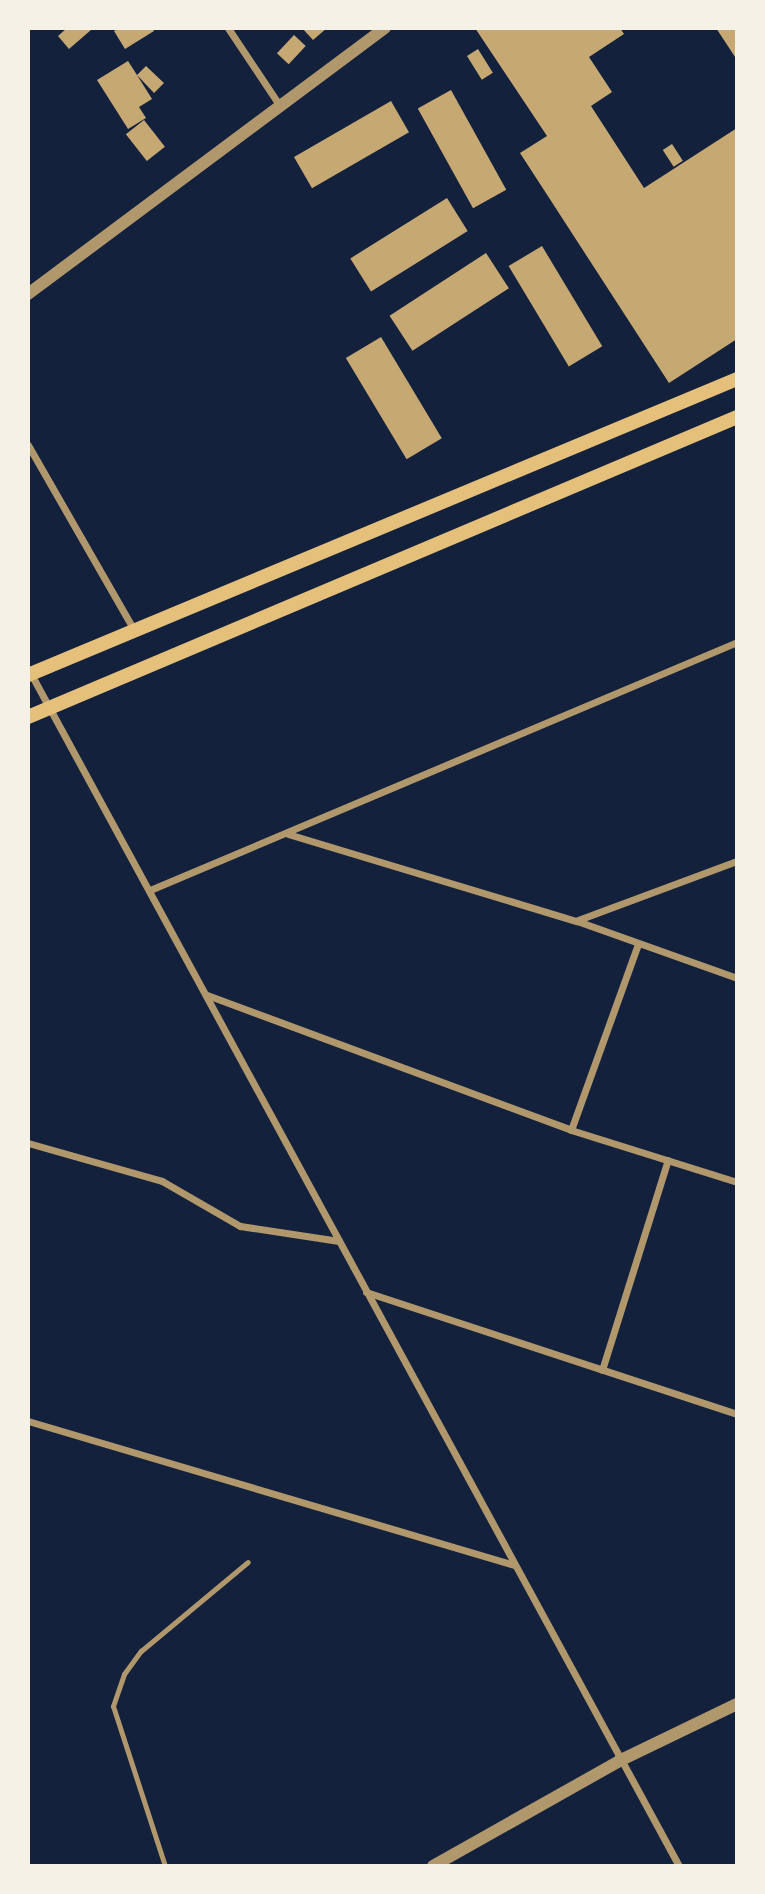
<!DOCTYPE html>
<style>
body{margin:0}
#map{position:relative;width:765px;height:1894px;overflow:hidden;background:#14213d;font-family:"Exo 2",sans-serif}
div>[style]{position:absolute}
.building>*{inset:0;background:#c6a872;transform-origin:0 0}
.service>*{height:5px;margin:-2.5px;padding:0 2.5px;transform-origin:2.5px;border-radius:2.5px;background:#b1986c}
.minor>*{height:7px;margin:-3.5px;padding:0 3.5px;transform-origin:3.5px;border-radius:3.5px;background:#b1986c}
.tertiary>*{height:12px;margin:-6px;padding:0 6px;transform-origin:6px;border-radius:6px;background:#b1986c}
.secondary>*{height:14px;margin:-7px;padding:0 7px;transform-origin:7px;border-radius:7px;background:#e5c07b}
span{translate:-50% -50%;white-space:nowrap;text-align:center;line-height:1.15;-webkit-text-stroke:5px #f6f1e7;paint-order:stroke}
.frame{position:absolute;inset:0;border:30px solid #f6f1e7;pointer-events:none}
</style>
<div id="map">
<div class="building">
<i style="clip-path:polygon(67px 28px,88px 28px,91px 30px,69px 49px,58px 36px)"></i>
<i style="clip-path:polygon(119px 28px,153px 28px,154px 31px,125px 49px,114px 31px)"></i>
<i style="clip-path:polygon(302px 28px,327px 28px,313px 40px)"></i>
<i style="clip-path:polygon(475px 28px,620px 28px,624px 34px,589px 57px,612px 92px,591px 106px,644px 188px,737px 128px,737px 339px,669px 383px,520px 153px,547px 136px)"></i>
<i style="clip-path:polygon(716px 28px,737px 28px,737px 60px)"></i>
<i style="left:294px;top:35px;width:16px;height:25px;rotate:43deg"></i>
<i style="left:478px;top:49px;width:28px;height:13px;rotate:58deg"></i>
<i style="clip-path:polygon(128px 61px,137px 75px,146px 66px,164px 83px,154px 93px,137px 75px,152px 99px,139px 107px,146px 118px,128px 129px,97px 80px)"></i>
<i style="left:451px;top:90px;width:114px;height:38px;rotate:61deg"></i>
<i style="left:391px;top:101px;width:36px;height:112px;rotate:60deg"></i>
<i style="left:144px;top:120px;width:34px;height:23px;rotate:52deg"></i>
<i style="left:672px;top:144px;width:20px;height:11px;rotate:57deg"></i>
<i style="left:447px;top:198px;width:39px;height:114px;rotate:58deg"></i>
<i style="left:542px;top:246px;width:117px;height:39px;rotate:59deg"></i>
<i style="left:486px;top:253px;width:42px;height:115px;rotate:57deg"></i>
<i style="left:381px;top:337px;width:118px;height:41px;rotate:59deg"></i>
</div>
<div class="service">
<i style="left:165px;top:1866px;width:168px;rotate:-108deg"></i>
<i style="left:113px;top:1706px;width:34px;rotate:-71deg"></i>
<i style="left:124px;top:1674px;width:29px;rotate:-54deg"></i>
<i style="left:141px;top:1651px;width:139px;rotate:-39.8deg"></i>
</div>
<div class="minor">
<i style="left:228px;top:28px;width:94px;rotate:56.3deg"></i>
<i style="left:28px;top:445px;width:213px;rotate:60.2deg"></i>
<i style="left:31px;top:674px;width:1357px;rotate:61.47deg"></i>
<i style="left:288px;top:834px;width:302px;rotate:16.8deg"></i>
<i style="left:577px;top:921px;width:170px;rotate:19.6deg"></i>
<i style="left:150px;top:890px;width:637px;rotate:-22.9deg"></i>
<i style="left:578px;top:920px;width:170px;rotate:-20.4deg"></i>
<i style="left:207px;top:995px;width:388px;rotate:20.3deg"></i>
<i style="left:571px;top:1130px;width:174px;rotate:17.4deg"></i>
<i style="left:571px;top:1130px;width:198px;rotate:-70.2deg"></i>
<i style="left:28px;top:1143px;width:139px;rotate:15.8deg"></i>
<i style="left:162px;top:1181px;width:90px;rotate:30deg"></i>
<i style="left:240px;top:1226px;width:100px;rotate:8.6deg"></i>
<i style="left:366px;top:1292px;width:391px;rotate:18.2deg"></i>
<i style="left:602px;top:1370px;width:220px;rotate:-72.6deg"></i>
<i style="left:28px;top:1421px;width:507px;rotate:16.5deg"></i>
</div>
<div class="tertiary">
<i style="left:28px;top:294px;width:445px;rotate:-36.7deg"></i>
<i style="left:433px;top:1866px;width:214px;rotate:-29.4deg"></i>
<i style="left:619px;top:1761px;width:131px;rotate:-25.8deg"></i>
</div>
<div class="secondary">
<i style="left:28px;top:675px;width:768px;rotate:-22.66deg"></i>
<i style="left:28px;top:717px;width:770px;rotate:-22.93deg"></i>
</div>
<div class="frame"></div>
</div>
